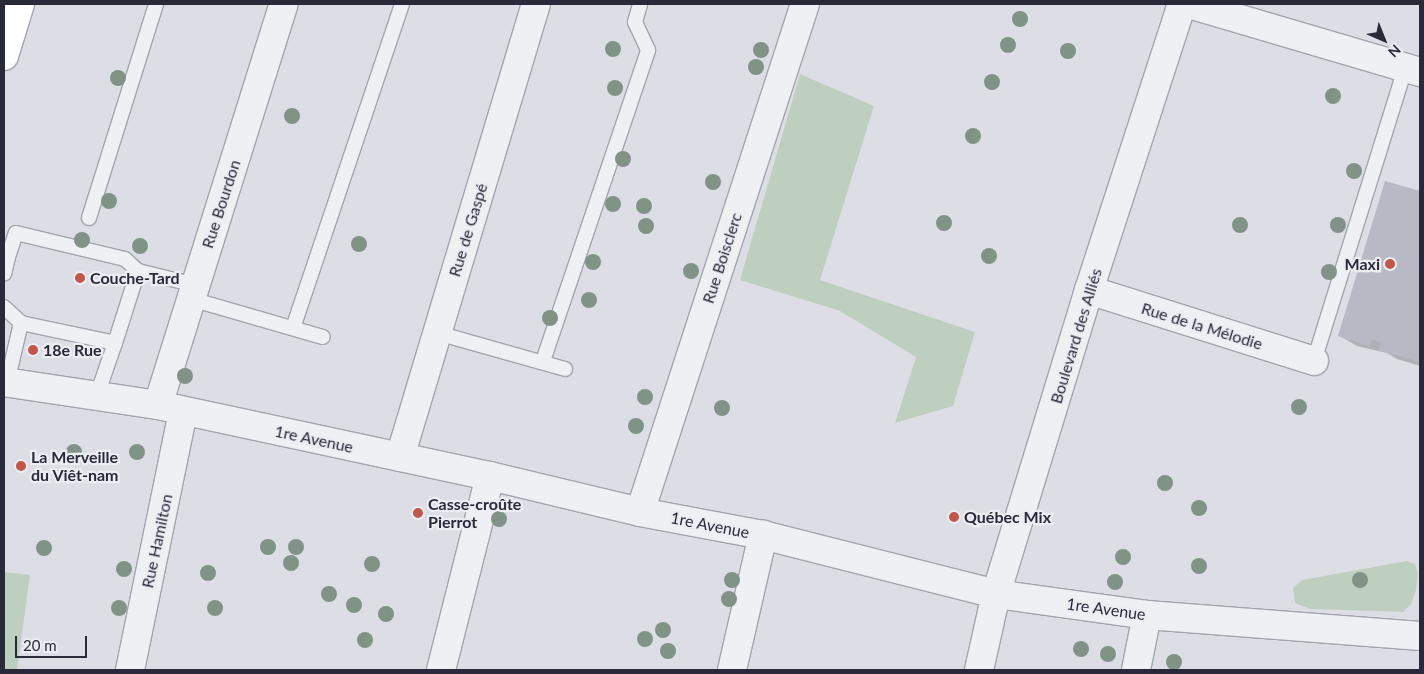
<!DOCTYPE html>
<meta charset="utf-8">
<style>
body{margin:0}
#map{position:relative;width:1424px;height:674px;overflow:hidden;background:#dddee5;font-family:Lato,sans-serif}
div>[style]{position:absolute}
.green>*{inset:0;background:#bfcfbf}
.shadow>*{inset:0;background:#0003}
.building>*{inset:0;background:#b8b9c5}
.roads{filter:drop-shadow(1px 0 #a3a4ae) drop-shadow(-1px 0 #a3a4ae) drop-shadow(0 1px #a3a4ae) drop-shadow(0 -1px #a3a4ae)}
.service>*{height:14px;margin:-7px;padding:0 7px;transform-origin:7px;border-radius:7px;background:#eff0f4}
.minor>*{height:28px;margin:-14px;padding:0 14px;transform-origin:14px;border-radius:14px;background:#eff0f4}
.tertiary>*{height:28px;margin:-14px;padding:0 14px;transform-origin:14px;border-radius:14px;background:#eff0f4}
.primary>*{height:28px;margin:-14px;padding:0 14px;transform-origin:14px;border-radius:14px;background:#fff}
.trees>*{width:16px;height:16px;margin:-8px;border-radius:50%;background:#819386}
.dots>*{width:14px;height:14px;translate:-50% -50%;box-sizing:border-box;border:2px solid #ecedf3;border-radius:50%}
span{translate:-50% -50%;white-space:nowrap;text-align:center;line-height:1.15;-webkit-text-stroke:4.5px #ecedf3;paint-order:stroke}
.street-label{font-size:16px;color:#282a3a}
.poi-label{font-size:16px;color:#282a3a;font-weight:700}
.right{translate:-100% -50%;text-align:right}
.left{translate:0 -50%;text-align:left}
.frame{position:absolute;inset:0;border:5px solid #282a3a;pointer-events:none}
.north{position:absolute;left:1359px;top:15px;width:50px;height:50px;-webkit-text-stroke:4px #ecedf3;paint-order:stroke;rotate:136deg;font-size:14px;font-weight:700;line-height:20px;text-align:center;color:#282a3a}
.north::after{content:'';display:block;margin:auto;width:18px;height:22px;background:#282a3a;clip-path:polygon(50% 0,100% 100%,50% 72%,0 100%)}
.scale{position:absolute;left:15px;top:636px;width:72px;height:22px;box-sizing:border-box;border:2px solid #282a3a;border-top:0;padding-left:6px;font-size:15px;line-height:18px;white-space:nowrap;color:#282a3a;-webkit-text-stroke:4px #ecedf3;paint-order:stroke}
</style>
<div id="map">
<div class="green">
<i style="clip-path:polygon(800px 74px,874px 106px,820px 280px,975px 332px,953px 406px,895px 423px,916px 357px,840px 311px,740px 280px)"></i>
<i style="clip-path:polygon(1407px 561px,1415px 564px,1418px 574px,1416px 590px,1411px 604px,1403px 612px,1310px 609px,1295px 603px,1293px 588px,1302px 580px)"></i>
<i style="clip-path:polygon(4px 572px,30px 575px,17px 670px,4px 670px)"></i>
</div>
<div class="shadow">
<i style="clip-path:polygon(1386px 182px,1420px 192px,1420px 366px,1397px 359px,1387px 353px,1357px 346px,1340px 336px)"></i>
</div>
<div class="building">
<i style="clip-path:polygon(1385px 181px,1420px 191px,1420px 362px,1378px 350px,1381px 342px,1371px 339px,1369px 346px,1338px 336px)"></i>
</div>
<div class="roads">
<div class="service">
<i style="left:89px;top:218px;width:224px;rotate:-72.6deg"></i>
<i style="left:4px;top:256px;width:4px;rotate:14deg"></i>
<i style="left:8px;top:257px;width:17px;rotate:103deg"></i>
<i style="left:8px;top:257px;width:25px;rotate:-72deg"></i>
<i style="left:16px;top:233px;width:112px;rotate:13.4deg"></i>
<i style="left:125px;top:259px;width:18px;rotate:43deg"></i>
<i style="left:138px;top:271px;width:59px;rotate:13.8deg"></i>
<i style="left:191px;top:299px;width:137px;rotate:16.1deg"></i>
<i style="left:4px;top:307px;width:23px;rotate:43deg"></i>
<i style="left:293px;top:328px;width:342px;rotate:-71.4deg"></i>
<i style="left:437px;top:333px;width:133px;rotate:15.7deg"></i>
<i style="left:115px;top:343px;width:76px;rotate:-72.3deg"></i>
<i style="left:543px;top:361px;width:328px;rotate:-71.3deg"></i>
<i style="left:648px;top:50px;width:31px;rotate:-115deg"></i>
<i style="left:635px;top:22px;width:19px;rotate:-74deg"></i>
<i style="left:1314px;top:361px;width:307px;rotate:-72.7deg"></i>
<i style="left:7px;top:383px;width:62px;rotate:-76.9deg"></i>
<i style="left:21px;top:323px;width:96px;rotate:12deg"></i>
<i style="left:115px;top:343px;width:55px;rotate:109.1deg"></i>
</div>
<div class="minor">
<i style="left:1189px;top:4px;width:241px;rotate:16.4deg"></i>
<i style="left:1089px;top:290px;width:236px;rotate:17.5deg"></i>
<i style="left:158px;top:405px;width:420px;rotate:-72.6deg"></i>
<i style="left:400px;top:457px;width:473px;rotate:-73.3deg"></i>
<i style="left:640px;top:512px;width:534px;rotate:-72.01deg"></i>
<i style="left:130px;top:670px;width:264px;rotate:-78.4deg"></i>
<i style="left:441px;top:670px;width:200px;rotate:-75.8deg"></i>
<i style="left:732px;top:670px;width:139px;rotate:-77.1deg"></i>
</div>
<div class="tertiary">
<i style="left:4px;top:382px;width:156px;rotate:8.5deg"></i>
<i style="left:158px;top:405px;width:340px;rotate:12.1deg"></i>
<i style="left:490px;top:476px;width:154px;rotate:13.5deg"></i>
<i style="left:640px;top:512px;width:125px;rotate:10.6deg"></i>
<i style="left:763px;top:535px;width:240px;rotate:14.2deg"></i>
<i style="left:996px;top:594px;width:152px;rotate:7.9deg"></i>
<i style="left:1147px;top:615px;width:274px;rotate:4.4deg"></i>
<i style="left:979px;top:670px;width:78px;rotate:-77.4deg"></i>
<i style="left:996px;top:594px;width:318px;rotate:-73deg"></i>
<i style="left:1089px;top:290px;width:301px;rotate:-72deg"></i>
<i style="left:1136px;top:670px;width:56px;rotate:-78.7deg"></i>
</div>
<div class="primary">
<i style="left:4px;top:56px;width:54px;rotate:-72.9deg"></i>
</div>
</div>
<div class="trees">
<i style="left:1020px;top:19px"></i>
<i style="left:1008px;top:45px"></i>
<i style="left:613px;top:49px"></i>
<i style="left:761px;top:50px"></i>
<i style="left:1068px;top:51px"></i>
<i style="left:756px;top:67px"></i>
<i style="left:118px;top:78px"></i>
<i style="left:992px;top:82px"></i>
<i style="left:615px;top:88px"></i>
<i style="left:1333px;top:96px"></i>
<i style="left:292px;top:116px"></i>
<i style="left:973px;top:136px"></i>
<i style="left:623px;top:159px"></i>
<i style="left:1354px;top:171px"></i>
<i style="left:713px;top:182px"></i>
<i style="left:109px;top:201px"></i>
<i style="left:613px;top:204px"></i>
<i style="left:644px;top:206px"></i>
<i style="left:944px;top:223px"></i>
<i style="left:1240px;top:225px"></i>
<i style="left:1338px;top:225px"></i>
<i style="left:646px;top:226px"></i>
<i style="left:82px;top:240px"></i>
<i style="left:359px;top:244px"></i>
<i style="left:140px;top:246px"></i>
<i style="left:989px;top:256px"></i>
<i style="left:593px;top:262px"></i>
<i style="left:691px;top:271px"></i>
<i style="left:1329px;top:272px"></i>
<i style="left:589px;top:300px"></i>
<i style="left:550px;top:318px"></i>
<i style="left:185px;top:376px"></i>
<i style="left:645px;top:397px"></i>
<i style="left:1299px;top:407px"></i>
<i style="left:722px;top:408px"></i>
<i style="left:636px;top:426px"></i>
<i style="left:74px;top:452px"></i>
<i style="left:137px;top:452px"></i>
<i style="left:1165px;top:483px"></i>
<i style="left:1199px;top:508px"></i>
<i style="left:499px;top:519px"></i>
<i style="left:268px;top:547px"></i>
<i style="left:296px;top:547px"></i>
<i style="left:44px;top:548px"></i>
<i style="left:1123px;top:557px"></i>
<i style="left:291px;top:563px"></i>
<i style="left:372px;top:564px"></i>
<i style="left:1199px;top:566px"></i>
<i style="left:124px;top:569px"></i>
<i style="left:208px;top:573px"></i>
<i style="left:732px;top:580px"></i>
<i style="left:1360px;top:580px"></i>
<i style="left:1115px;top:582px"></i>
<i style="left:329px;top:594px"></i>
<i style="left:729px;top:599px"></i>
<i style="left:354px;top:605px"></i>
<i style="left:119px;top:608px"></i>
<i style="left:215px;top:608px"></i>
<i style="left:386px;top:614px"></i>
<i style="left:663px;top:630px"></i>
<i style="left:645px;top:639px"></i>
<i style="left:365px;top:640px"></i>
<i style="left:1081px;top:649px"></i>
<i style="left:668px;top:651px"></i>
<i style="left:1108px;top:654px"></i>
<i style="left:1174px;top:662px"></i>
</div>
<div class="dots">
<i style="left:1390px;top:264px;background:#c1574b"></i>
<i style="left:80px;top:278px;background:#c1574b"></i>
<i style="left:33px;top:350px;background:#c1574b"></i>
<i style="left:21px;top:466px;background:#c1574b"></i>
<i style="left:418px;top:513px;background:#c1574b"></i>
<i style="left:954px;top:517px;background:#c1574b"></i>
</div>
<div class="street-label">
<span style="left:221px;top:204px;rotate:-72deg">Rue Bourdon</span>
<span style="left:468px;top:230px;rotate:-73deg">Rue de Gaspé</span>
<span style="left:722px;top:258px;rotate:-72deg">Rue Boisclerc</span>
<span style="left:1202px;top:326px;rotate:17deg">Rue de la Mélodie</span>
<span style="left:1076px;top:336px;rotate:-73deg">Boulevard des Alliés</span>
<span style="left:314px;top:439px;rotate:12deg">1re Avenue</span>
<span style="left:710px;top:525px;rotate:11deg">1re Avenue</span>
<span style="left:157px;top:541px;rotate:-78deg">Rue Hamilton</span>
<span style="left:1106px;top:609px;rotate:8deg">1re Avenue</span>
</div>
<div class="poi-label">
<span class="right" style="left:1380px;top:264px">Maxi</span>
<span class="left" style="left:90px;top:278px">Couche-Tard</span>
<span class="left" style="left:43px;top:350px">18e Rue</span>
<span class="left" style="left:31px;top:466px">La Merveille<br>du Viêt-nam</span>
<span class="left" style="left:428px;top:513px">Casse-croûte<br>Pierrot</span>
<span class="left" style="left:964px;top:517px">Québec Mix</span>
</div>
<div class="frame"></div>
<div class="north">N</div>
<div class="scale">20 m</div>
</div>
